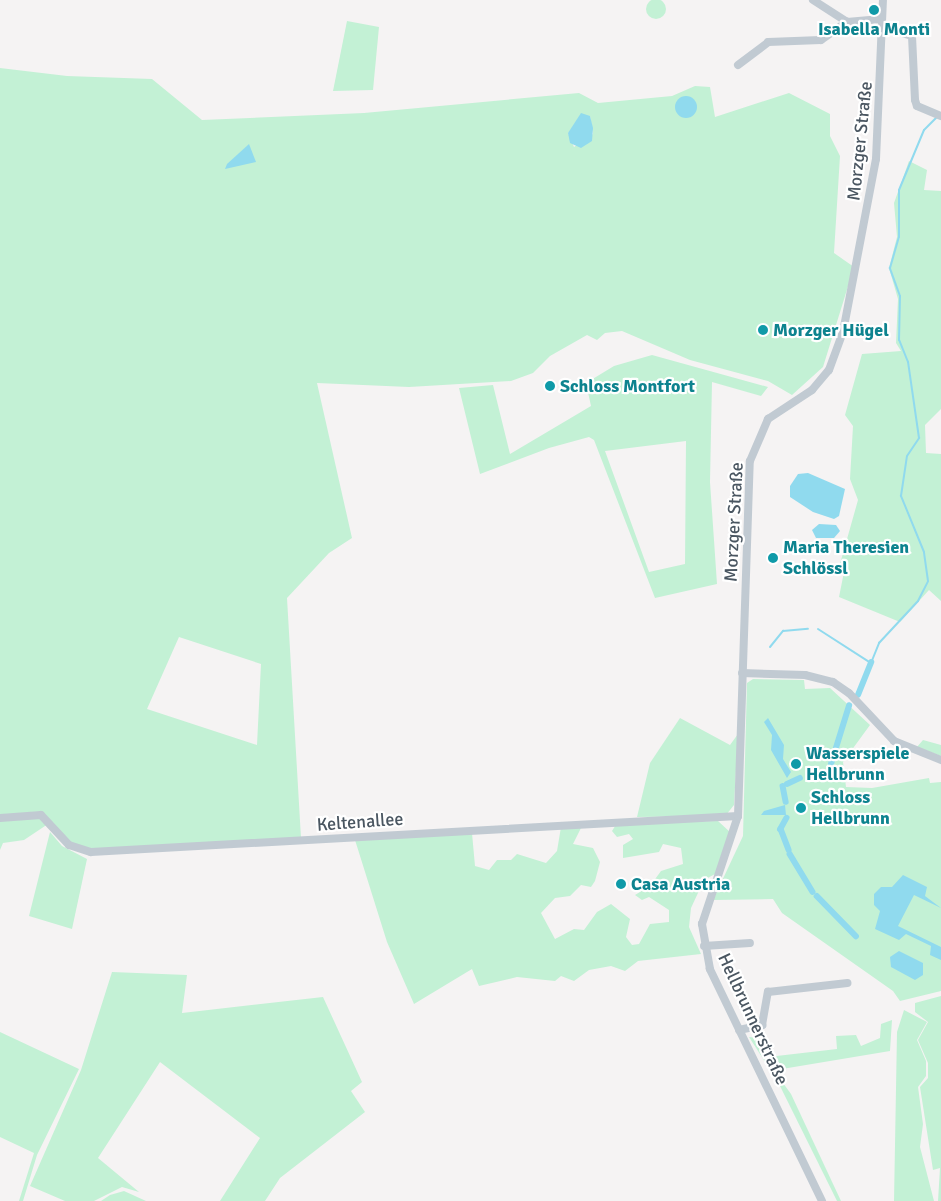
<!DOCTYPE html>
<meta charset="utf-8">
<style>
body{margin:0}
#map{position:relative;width:941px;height:1201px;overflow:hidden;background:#f5f3f3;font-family:Signika,sans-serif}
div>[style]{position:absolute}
.green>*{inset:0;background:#c3f1d5}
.round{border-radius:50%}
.water>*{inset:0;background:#90daee}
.stream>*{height:2px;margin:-1px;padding:0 1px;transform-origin:1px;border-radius:1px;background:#90daee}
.canal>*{height:5.5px;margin:-2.75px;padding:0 2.75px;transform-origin:2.75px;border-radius:2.75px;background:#90daee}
.minor>*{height:8px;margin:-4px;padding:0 4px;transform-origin:4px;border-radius:4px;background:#c1cad2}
.dots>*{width:14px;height:14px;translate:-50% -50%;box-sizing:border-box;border:2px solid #fff;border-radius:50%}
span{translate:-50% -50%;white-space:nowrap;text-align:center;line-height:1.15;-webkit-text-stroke:4.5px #fff;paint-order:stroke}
.culture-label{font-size:18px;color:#0d838f;font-weight:700}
.left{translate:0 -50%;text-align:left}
.street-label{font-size:18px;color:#4a5661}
</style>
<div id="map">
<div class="green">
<i class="round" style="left:646px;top:-1px;width:20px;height:20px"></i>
<i style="clip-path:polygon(347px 21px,379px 27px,373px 90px,333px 91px)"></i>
<i style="clip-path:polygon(evenodd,0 68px,67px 76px,152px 79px,202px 120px,364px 113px,579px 93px,598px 103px,672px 96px,695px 86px,710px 87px,715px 117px,789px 93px,830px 114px,830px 136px,840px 156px,834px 253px,854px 267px,823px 367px,792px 395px,768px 381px,690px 360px,622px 331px,605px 333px,597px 340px,587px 335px,550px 356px,533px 373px,511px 381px,409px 387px,317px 383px,352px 538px,329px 553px,287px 598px,301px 838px,88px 850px,72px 844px,48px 824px,24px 840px,3px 843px,0 850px,0 68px,590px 116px,593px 134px,574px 147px,568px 133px,590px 116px,0 68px,179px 637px,261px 664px,257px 745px,147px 709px,179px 637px)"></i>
<i style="clip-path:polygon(909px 161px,927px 170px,924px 190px,941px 191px,941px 409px,925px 425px,926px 453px,941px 454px,941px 601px,929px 590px,900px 622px,839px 597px,844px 572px,838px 571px,858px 500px,850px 479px,853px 426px,845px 415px,862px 354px,901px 351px,896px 343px,898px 299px,889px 268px,897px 237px,894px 203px)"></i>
<i style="clip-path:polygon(evenodd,652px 355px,768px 387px,761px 396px,712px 382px,710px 482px,717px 584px,655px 598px,594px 440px,589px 437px,549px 448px,480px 474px,459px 388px,493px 385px,510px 454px,591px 406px,586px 383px,614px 366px,652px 355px,686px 441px,685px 564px,649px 572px,605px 451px,686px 441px)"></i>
<i style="clip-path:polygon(753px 679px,804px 680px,805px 689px,830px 688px,870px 725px,843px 762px,846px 787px,872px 788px,929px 778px,930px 783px,941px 782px,941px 991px,900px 1001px,893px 991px,782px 913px,773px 899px,713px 900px,743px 836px,747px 683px)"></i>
<i style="clip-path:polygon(680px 718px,730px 745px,738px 734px,734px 805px,726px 815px,713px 816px,637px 817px,650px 763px)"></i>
<i style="clip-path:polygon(923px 740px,941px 745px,941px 756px,917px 747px)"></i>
<i style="clip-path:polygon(718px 821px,731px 833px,715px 874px,704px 880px,691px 908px,689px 927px,701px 954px,638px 961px,625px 971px,611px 966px,589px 970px,574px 981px,561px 976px,555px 981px,517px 977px,479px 986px,472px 969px,414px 1004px,387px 942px,355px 840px,472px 833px,475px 866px,489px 870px,497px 860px,511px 860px,517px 854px,546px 863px,557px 851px,561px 827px,583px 824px,573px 844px,593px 848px,600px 862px,595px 881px,591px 887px,581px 885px,570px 896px,555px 898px,541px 913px,555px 939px,574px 929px,584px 930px,597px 912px,611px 904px,630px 919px,626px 937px,632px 945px,639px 944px,650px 924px,669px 922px,669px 910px,649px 897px,642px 900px,635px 895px,650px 886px,661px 871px,683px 864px,681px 848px,663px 844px,659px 852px,623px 858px,623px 845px,633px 839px,629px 834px,617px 837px,612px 831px,617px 823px)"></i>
<i style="clip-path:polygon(50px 832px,62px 846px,87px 859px,72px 929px,29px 916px)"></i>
<i style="clip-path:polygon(112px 972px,187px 975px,182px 1013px,323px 997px,362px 1082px,351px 1091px,365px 1112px,280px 1178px,265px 1201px,220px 1201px,260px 1138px,160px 1062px,98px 1158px,139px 1192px,122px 1187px,94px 1201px,65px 1201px,30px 1186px,81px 1070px)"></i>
<i style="clip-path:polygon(941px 996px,941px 1201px,938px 1201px,940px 1168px,933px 1170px,920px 1087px,928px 1078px,928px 1063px,918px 1040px,928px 1022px,915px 1012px,915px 1003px)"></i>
<i style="clip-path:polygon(904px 1010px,927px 1022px,917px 1040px,926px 1061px,926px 1076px,918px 1087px,923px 1124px,920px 1147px,934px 1201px,894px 1201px,897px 1032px)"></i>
<i style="clip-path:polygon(892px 1020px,890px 1051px,782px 1069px,776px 1079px,749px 1037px,760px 1038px,768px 1057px,837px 1049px,836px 1036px,856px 1035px,861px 1046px,880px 1038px,881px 1024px)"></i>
<i style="clip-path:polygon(0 1032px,79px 1069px,37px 1155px,23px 1201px,19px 1201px,34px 1153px,0 1137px)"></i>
<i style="clip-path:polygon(783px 1083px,791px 1094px,841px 1201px,837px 1201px,779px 1084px)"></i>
<i style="clip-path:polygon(124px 1191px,146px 1201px,101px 1201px,110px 1195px)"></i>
</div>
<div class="water">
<i class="round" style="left:675px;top:96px;width:22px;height:22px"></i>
<i style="clip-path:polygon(581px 113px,590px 116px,593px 128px,592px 141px,581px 148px,570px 143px,568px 133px)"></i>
<i style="clip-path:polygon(249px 144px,256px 162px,225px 169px,227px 164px)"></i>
<i style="clip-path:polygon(808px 473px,845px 489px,839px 516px,834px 519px,813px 512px,790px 497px,790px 486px,798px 474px)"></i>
<i style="clip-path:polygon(819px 524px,836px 525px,840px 531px,834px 538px,816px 538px,812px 530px)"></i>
<i style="clip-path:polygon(768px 718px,784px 745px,783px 759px,791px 772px,787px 778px,771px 750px,772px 735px,764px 722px)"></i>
<i style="clip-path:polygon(785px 805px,786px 815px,761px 815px,764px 811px)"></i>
<i style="clip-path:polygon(903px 875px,927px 887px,925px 896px,941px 908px,914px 895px,898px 926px,941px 947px,941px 960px,930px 955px,931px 946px,906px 934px,899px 940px,875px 929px,880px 911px,874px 905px,874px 894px,881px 887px,892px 887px)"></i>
<i style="clip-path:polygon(899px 951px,923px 963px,923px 975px,915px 980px,891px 967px,890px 957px)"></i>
</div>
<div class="stream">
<i style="left:818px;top:629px;width:63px;rotate:32.7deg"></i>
<i style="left:871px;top:663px;width:22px;rotate:-68deg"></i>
<i style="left:879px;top:643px;width:57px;rotate:-47.1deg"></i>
<i style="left:918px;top:601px;width:22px;rotate:-63deg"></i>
<i style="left:928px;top:581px;width:29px;rotate:-98deg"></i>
<i style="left:924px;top:552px;width:61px;rotate:-112.3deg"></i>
<i style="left:901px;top:496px;width:40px;rotate:-81.5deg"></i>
<i style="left:907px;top:456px;width:22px;rotate:-56deg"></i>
<i style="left:919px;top:438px;width:77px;rotate:-98.2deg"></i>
<i style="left:908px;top:362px;width:24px;rotate:-112deg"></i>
<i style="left:899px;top:340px;width:44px;rotate:-88.7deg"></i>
<i style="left:900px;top:296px;width:30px;rotate:-110deg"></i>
<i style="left:890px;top:268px;width:32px;rotate:-74deg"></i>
<i style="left:899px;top:237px;width:47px;rotate:-90deg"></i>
<i style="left:899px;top:190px;width:65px;rotate:-67.4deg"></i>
<i style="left:924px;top:130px;width:18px;rotate:-45deg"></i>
<i style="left:770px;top:647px;width:21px;rotate:-51deg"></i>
<i style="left:783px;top:631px;width:25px;rotate:-5deg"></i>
</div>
<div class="canal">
<i style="left:858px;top:695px;width:35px;rotate:-68deg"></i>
<i style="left:831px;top:764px;width:61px;rotate:-72.8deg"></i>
<i style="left:787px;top:784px;width:14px;rotate:-25deg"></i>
<i style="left:783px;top:786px;width:16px;rotate:79deg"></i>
<i style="left:787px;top:818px;width:13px;rotate:119deg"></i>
<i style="left:781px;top:829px;width:22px;rotate:69deg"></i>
<i style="left:790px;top:854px;width:44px;rotate:58.8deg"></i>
<i style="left:817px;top:896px;width:56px;rotate:45.7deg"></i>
</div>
<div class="minor">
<i style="left:813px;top:0;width:40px;rotate:32.9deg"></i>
<i style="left:847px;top:22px;width:34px;rotate:-5deg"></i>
<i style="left:881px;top:27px;width:32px;rotate:16deg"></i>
<i style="left:912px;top:36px;width:64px;rotate:87.3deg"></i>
<i style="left:915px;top:100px;width:6px;rotate:72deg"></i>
<i style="left:917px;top:106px;width:26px;rotate:23deg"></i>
<i style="left:738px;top:65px;width:38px;rotate:-37deg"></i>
<i style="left:768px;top:42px;width:53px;rotate:-2.2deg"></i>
<i style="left:821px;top:40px;width:32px;rotate:-35deg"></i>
<i style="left:742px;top:673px;width:63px;rotate:1.8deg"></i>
<i style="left:805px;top:675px;width:29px;rotate:14deg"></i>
<i style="left:833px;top:682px;width:19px;rotate:35deg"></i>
<i style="left:849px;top:693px;width:66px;rotate:46.8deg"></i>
<i style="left:894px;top:741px;width:51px;rotate:22deg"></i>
<i style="left:0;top:818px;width:41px;rotate:-4.2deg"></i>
<i style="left:41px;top:815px;width:41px;rotate:47deg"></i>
<i style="left:69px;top:845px;width:23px;rotate:18deg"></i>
<i style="left:91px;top:852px;width:648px;rotate:-3.18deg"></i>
<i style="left:704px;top:946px;width:46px;rotate:-3.7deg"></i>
<i style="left:739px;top:1030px;width:24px;rotate:-12deg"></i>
<i style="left:762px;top:1025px;width:34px;rotate:-80deg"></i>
<i style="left:768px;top:992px;width:80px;rotate:-6.5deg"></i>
<i style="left:822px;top:1201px;width:258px;rotate:-115.8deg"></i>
<i style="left:710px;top:969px;width:46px;rotate:-100.1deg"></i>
<i style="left:702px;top:924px;width:114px;rotate:-71.6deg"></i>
<i style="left:738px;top:816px;width:355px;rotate:-88.1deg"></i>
<i style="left:750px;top:461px;width:46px;rotate:-66.8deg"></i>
<i style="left:768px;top:419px;width:53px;rotate:-33.4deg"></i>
<i style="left:812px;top:390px;width:26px;rotate:-50deg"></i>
<i style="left:829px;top:370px;width:40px;rotate:-69.8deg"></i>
<i style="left:843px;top:332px;width:176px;rotate:-79.2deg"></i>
<i style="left:876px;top:159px;width:159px;rotate:-87.5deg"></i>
</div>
<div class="dots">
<i style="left:874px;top:10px;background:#0f9aa8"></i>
<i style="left:763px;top:330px;background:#0f9aa8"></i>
<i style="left:550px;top:386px;background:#0f9aa8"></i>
<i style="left:773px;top:558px;background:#0f9aa8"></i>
<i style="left:796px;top:764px;background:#0f9aa8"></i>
<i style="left:801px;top:808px;background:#0f9aa8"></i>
<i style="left:621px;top:884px;background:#0f9aa8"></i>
</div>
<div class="culture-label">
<span style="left:874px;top:29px">Isabella Monti</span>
<span class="left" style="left:773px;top:330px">Morzger Hügel</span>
<span class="left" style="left:560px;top:386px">Schloss Montfort</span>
<span class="left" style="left:783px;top:558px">Maria Theresien<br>Schlössl</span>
<span class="left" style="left:806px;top:764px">Wasserspiele<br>Hellbrunn</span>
<span class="left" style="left:811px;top:808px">Schloss<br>Hellbrunn</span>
<span class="left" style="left:631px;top:884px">Casa Austria</span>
</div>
<div class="street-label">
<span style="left:860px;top:141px;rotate:-84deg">Morzger Straße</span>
<span style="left:734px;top:522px;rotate:-87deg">Morzger Straße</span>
<span style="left:360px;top:822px;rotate:-4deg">Keltenallee</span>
<span style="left:753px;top:1019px;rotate:65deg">Hellbrunnerstraße</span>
</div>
</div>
